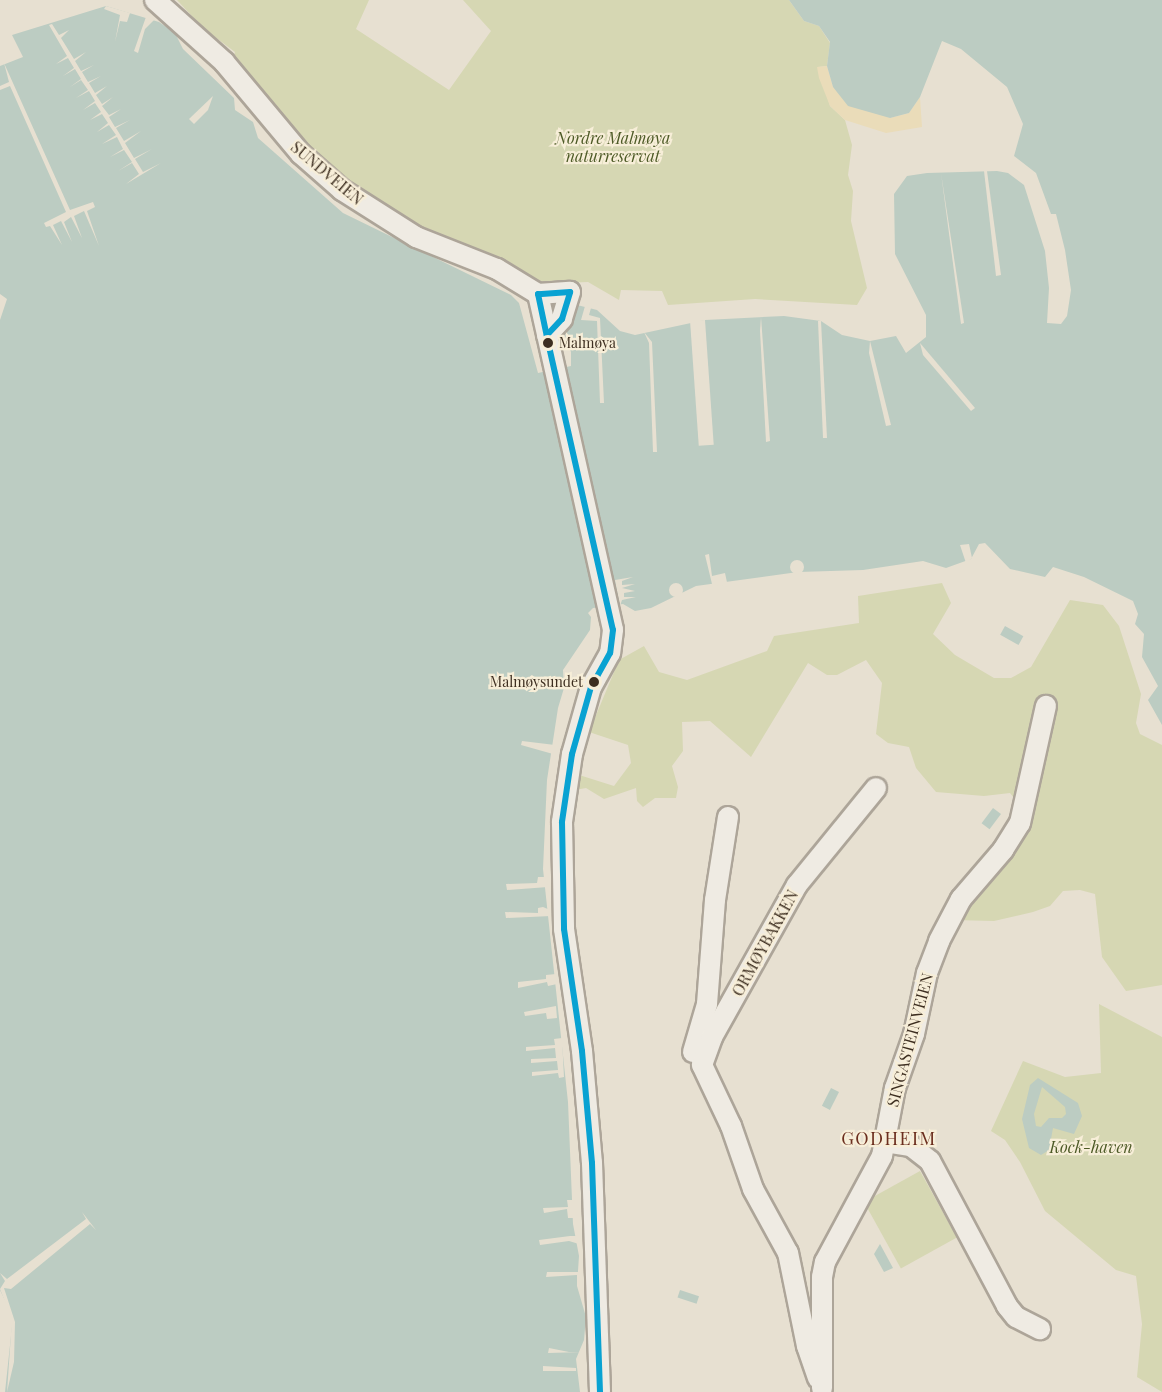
<!DOCTYPE html>
<meta charset="utf-8">
<style>
body{margin:0}
#map{position:relative;width:1162px;height:1392px;overflow:hidden;background:#e7e0d1;font-family:"Playfair Display",serif}
div>[style]{position:absolute}
.green>*{inset:0;background:#d6d7b3;transform-origin:0 0}
.sand>*{inset:0;background:#eadcb9}
.water>*{inset:0;background:#bcccc2;transform-origin:0 0}
.pier>*{inset:0;background:#e7e0d1;transform-origin:0 0}
.round{border-radius:50%}
.roads{filter:drop-shadow(2px 0 #ada599) drop-shadow(-2px 0 #ada599) drop-shadow(0 2px #ada599) drop-shadow(0 -2px #ada599)}
.minor>*{height:20px;margin:-10px;padding:0 10px;transform-origin:10px;border-radius:10px;background:#efebe3}
.bus-1>*{height:6px;margin:-3px;padding:0 3px;transform-origin:3px;border-radius:3px;background:#09a2d2}
.dots>*{width:16px;height:16px;translate:-50% -50%;box-sizing:border-box;border:3px solid #f7eed8;border-radius:50%}
span{translate:-50% -50%;white-space:nowrap;text-align:center;line-height:1.15;-webkit-text-stroke:4.5px #f7eed8;paint-order:stroke}
.bus-label{font-size:14px;color:#3d2e20}
.left{translate:0 -50%;text-align:left}
.right{translate:-100% -50%;text-align:right}
.park-label{font-size:16px;color:#4d5a26;font-style:italic}
.street-label{font-size:16px;color:#3d2e20}
.neighbourhood-label{font-size:18px;color:#6b2e1e;letter-spacing:1.5px}
</style>
<div id="map">
<div class="green">
<i style="clip-path:polygon(177px 0,369px 0,356px 29px,449px 90px,491px 31px,463px 0,789px 0,804px 21px,819px 26px,830px 43px,827px 66px,818px 67px,830px 106px,845px 120px,852px 145px,848px 175px,853px 191px,851px 221px,867px 288px,857px 305px,755px 299px,668px 305px,662px 291px,621px 290px,619px 300px,588px 282px,537px 284px,385px 211px,314px 157px,233px 58px,235px 52px,203px 28px)"></i>
<i style="clip-path:polygon(942px 583px,951px 603px,933px 634px,955px 655px,994px 678px,1011px 678px,1031px 667px,1070px 600px,1103px 605px,1119px 626px,1141px 694px,1136px 723px,1140px 734px,1162px 745px,1162px 985px,1126px 991px,1102px 957px,1095px 894px,1080px 890px,1063px 891px,1050px 906px,1033px 912px,994px 921px,953px 920px,1022px 808px,1010px 793px,984px 796px,936px 792px,916px 768px,909px 747px,888px 743px,876px 734px,882px 683px,866px 660px,837px 675px,827px 675px,808px 663px,751px 757px,710px 721px,682px 722px,683px 751px,672px 766px,678px 787px,676px 798px,655px 798px,643px 807px,637px 801px,636px 788px,604px 799px,586px 788px,575px 790px,576px 774px,614px 786px,631px 763px,628px 745px,589px 732px,619px 660px,644px 646px,659px 672px,687px 680px,767px 651px,774px 636px,859px 623px,858px 596px)"></i>
<i style="clip-path:polygon(1099px 1004px,1162px 1037px,1162px 1392px,1137px 1377px,1142px 1324px,1136px 1276px,1116px 1270px,1045px 1211px,1020px 1162px,1005px 1140px,991px 1131px,1023px 1061px,1065px 1077px,1101px 1073px)"></i>
<i style="left:920px;top:1171px;width:76px;height:64px;rotate:61deg"></i>
</div>
<div class="sand">
<i style="clip-path:polygon(827px 66px,833px 87px,890px 118px,909px 113px,920px 97px,922px 127px,886px 133px,845px 120px,830px 106px,819px 78px,817px 67px)"></i>
</div>
<div class="water">
<i style="clip-path:polygon(789px 0,1162px 0,1162px 725px,1148px 700px,1158px 686px,1142px 657px,1144px 634px,1135px 624px,1138px 614px,1133px 601px,1084px 577px,1053px 567px,1045px 577px,1010px 569px,985px 543px,979px 544px,971px 559px,946px 568px,923px 561px,863px 570px,798px 572px,696px 586px,651px 608px,635px 611px,623px 604px,593px 608px,588px 613px,591px 617px,590px 630px,563px 670px,564px 688px,558px 708px,547px 780px,543px 869px,568px 1102px,573px 1224px,579px 1256px,577px 1286px,586px 1317px,584px 1340px,576px 1359px,580px 1392px,5px 1392px,13px 1317px,0 1290px,0 320px,7px 299px,0 294px,0 66px,23px 57px,12px 35px,106px 6px,159px 22px,175px 33px,183px 49px,234px 98px,235px 110px,253px 122px,258px 138px,343px 213px,511px 295px,519px 303px,538px 373px,571px 366px,571px 352px,565px 336px,573px 304px,597px 310px,620px 331px,635px 335px,705px 320px,784px 316px,821px 321px,842px 335px,870px 341px,896px 336px,906px 353px,926px 337px,926px 315px,895px 254px,894px 194px,907px 176px,927px 173px,997px 171px,1008px 173px,1024px 185px,1045px 251px,1049px 288px,1047px 323px,1061px 324px,1067px 316px,1071px 290px,1065px 250px,1056px 214px,1051px 214px,1036px 173px,1014px 156px,1023px 124px,1007px 87px,961px 49px,942px 41px,920px 97px,909px 113px,890px 118px,848px 106px,833px 87px,827px 66px,830px 42px,819px 26px,804px 21px)"></i>
<i style="left:1005px;top:626px;width:21px;height:10px;rotate:29deg"></i>
<i style="left:993px;top:808px;width:10px;height:19px;rotate:37deg"></i>
<i style="clip-path:polygon(evenodd,1038px 1078px,1078px 1103px,1082px 1116px,1074px 1134px,1053px 1128px,1049px 1150px,1041px 1155px,1029px 1148px,1022px 1119px,1030px 1085px,1038px 1078px,1042px 1087px,1065px 1107px,1066px 1114px,1062px 1118px,1049px 1118px,1041px 1127px,1036px 1126px,1034px 1114px,1042px 1087px)"></i>
<i style="left:831px;top:1088px;width:9px;height:20px;rotate:27deg"></i>
<i style="clip-path:polygon(880px 1244px,893px 1268px,884px 1272px,874px 1254px)"></i>
<i style="left:680px;top:1290px;width:20px;height:8px;rotate:18deg"></i>
</div>
<div class="pier">
<i style="clip-path:polygon(106px 6px,130px 13px,127px 22px,120px 21px,115px 42px,120px 15px,104px 9px)"></i>
<i style="clip-path:polygon(147px 14px,156px 18px,145px 29px,138px 53px,134px 51px)"></i>
<i style="clip-path:polygon(52px 24px,59px 35px,69px 30px,61px 38px,74px 59px,86px 52px,75px 61px,81px 71px,94px 65px,82px 72px,88px 82px,101px 76px,89px 83px,95px 93px,107px 86px,96px 95px,102px 104px,113px 97px,102px 106px,109px 115px,121px 109px,109px 117px,115px 127px,130px 120px,116px 128px,124px 141px,141px 131px,125px 143px,134px 158px,152px 149px,135px 159px,143px 172px,161px 163px,126px 184px,139px 174px,132px 163px,118px 171px,132px 162px,124px 150px,110px 157px,123px 149px,117px 137px,102px 144px,116px 135px,109px 125px,97px 132px,108px 123px,102px 114px,90px 120px,101px 112px,95px 103px,83px 110px,95px 101px,89px 91px,76px 98px,88px 90px,81px 80px,70px 87px,81px 79px,75px 69px,63px 76px,74px 68px,68px 58px,56px 64px,67px 56px,49px 25px)"></i>
<i style="clip-path:polygon(4px 63px,70px 210px,93px 202px,95px 207px,87px 211px,99px 246px,84px 211px,74px 216px,82px 238px,71px 217px,64px 222px,72px 242px,61px 221px,53px 225px,62px 245px,50px 226px,46px 227px,44px 223px,66px 212px,10px 86px,0 90px,0 86px,9px 82px)"></i>
<i style="clip-path:polygon(213px 96px,208px 110px,194px 124px,189px 119px)"></i>
<i style="clip-path:polygon(984px 171px,987px 171px,1001px 275px,996px 276px)"></i>
<i style="clip-path:polygon(941px 173px,964px 323px,961px 324px)"></i>
<i style="clip-path:polygon(585px 306px,591px 308px,589px 315px,600px 318px,604px 403px,600px 403px,597px 321px,581px 320px)"></i>
<i style="clip-path:polygon(761px 317px,770px 441px,766px 442px,760px 331px)"></i>
<i style="left:705px;top:320px;width:125px;height:15px;rotate:86deg"></i>
<i style="clip-path:polygon(818px 321px,821px 321px,827px 438px,823px 438px)"></i>
<i style="clip-path:polygon(644px 332px,652px 342px,657px 452px,653px 452px,649px 343px)"></i>
<i style="clip-path:polygon(870px 341px,891px 425px,886px 426px,869px 353px)"></i>
<i style="clip-path:polygon(920px 343px,975px 408px,971px 411px,923px 355px)"></i>
<i style="clip-path:polygon(969px 544px,972px 558px,966px 563px,960px 545px)"></i>
<i style="clip-path:polygon(709px 554px,712px 576px,725px 573px,728px 587px,712px 584px,705px 555px)"></i>
<i class="round" style="left:790px;top:560px;width:14px;height:14px"></i>
<i style="clip-path:polygon(633px 577px,622px 581px,622px 585px,635px 584px,622px 588px,635px 591px,624px 593px,624px 597px,636px 597px,622px 600px,620px 606px,615px 580px)"></i>
<i class="round" style="left:669px;top:583px;width:14px;height:14px"></i>
<i style="clip-path:polygon(522px 741px,555px 745px,553px 754px,521px 745px)"></i>
<i style="clip-path:polygon(538px 877px,547px 877px,548px 887px,507px 890px,506px 884px,537px 883px)"></i>
<i style="clip-path:polygon(543px 907px,550px 910px,551px 916px,506px 918px,505px 912px,538px 913px,538px 908px)"></i>
<i style="clip-path:polygon(556px 974px,557px 984px,548px 986px,547px 982px,518px 988px,518px 982px,546px 979px,546px 975px)"></i>
<i style="clip-path:polygon(556px 1006px,557px 1018px,547px 1019px,546px 1013px,525px 1016px,524px 1012px)"></i>
<i style="clip-path:polygon(562px 1038px,564px 1077px,559px 1078px,558px 1073px,532px 1076px,532px 1072px,558px 1070px,557px 1061px,531px 1063px,531px 1059px,556px 1058px,555px 1048px,526px 1051px,526px 1047px,555px 1045px,554px 1039px)"></i>
<i style="clip-path:polygon(567px 1200px,576px 1200px,576px 1218px,568px 1218px,567px 1209px,544px 1213px,543px 1208px,568px 1207px)"></i>
<i style="clip-path:polygon(82px 1212px,96px 1230px,90px 1224px,11px 1289px,4px 1288px,15px 1322px,14px 1362px,7px 1392px,12px 1319px,0 1289px,5px 1281px,0 1273px,7px 1279px,86px 1219px)"></i>
<i style="clip-path:polygon(570px 1236px,578px 1236px,579px 1244px,569px 1241px,540px 1245px,539px 1240px)"></i>
<i style="clip-path:polygon(547px 1272px,580px 1272px,580px 1286px,577px 1286px,577px 1275px,546px 1277px)"></i>
<i style="clip-path:polygon(549px 1348px,569px 1352px,582px 1352px,548px 1353px)"></i>
<i style="clip-path:polygon(543px 1366px,576px 1368px,576px 1371px,543px 1371px)"></i>
</div>
<div class="roads">
<div class="minor">
<i style="left:155px;top:0;width:93px;rotate:41.9deg"></i>
<i style="left:224px;top:62px;width:120px;rotate:50.1deg"></i>
<i style="left:301px;top:154px;width:55px;rotate:41.3deg"></i>
<i style="left:342px;top:190px;width:88px;rotate:32.4deg"></i>
<i style="left:416px;top:237px;width:87px;rotate:21.6deg"></i>
<i style="left:497px;top:269px;width:48px;rotate:31.4deg"></i>
<i style="left:538px;top:294px;width:344px;rotate:77.4deg"></i>
<i style="left:613px;top:630px;width:23px;rotate:97deg"></i>
<i style="left:610px;top:653px;width:39px;rotate:119deg"></i>
<i style="left:591px;top:687px;width:70px;rotate:105.8deg"></i>
<i style="left:572px;top:754px;width:69px;rotate:98.4deg"></i>
<i style="left:562px;top:822px;width:107px;rotate:88.9deg"></i>
<i style="left:564px;top:929px;width:123px;rotate:81.6deg"></i>
<i style="left:582px;top:1051px;width:112px;rotate:84.9deg"></i>
<i style="left:592px;top:1163px;width:229px;rotate:88deg"></i>
<i style="left:538px;top:294px;width:32px;rotate:-4deg"></i>
<i style="left:570px;top:292px;width:28px;rotate:107deg"></i>
<i style="left:562px;top:319px;width:22px;rotate:133deg"></i>
<i style="left:693px;top:1052px;width:50px;rotate:-73.7deg"></i>
<i style="left:707px;top:1004px;width:104px;rotate:-85.6deg"></i>
<i style="left:715px;top:900px;width:84px;rotate:-81.1deg"></i>
<i style="left:885px;top:1142px;width:26px;rotate:9deg"></i>
<i style="left:911px;top:1146px;width:24px;rotate:38deg"></i>
<i style="left:930px;top:1161px;width:164px;rotate:62deg"></i>
<i style="left:1007px;top:1306px;width:14px;rotate:51deg"></i>
<i style="left:1016px;top:1317px;width:27px;rotate:27deg"></i>
<i style="left:818px;top:1378px;width:34px;rotate:-109deg"></i>
<i style="left:807px;top:1346px;width:95px;rotate:-101.5deg"></i>
<i style="left:788px;top:1253px;width:73px;rotate:-118.7deg"></i>
<i style="left:753px;top:1189px;width:67px;rotate:-109.2deg"></i>
<i style="left:731px;top:1126px;width:68px;rotate:-115.4deg"></i>
<i style="left:702px;top:1065px;width:30px;rotate:-70deg"></i>
<i style="left:712px;top:1037px;width:174px;rotate:-60.8deg"></i>
<i style="left:797px;top:885px;width:125px;rotate:-50.8deg"></i>
<i style="left:822px;top:1388px;width:111px;rotate:-90deg"></i>
<i style="left:822px;top:1277px;width:15px;rotate:-79deg"></i>
<i style="left:825px;top:1262px;width:120px;rotate:-61.7deg"></i>
<i style="left:882px;top:1156px;width:69px;rotate:-79.2deg"></i>
<i style="left:895px;top:1088px;width:57px;rotate:-70.6deg"></i>
<i style="left:914px;top:1034px;width:62px;rotate:-78deg"></i>
<i style="left:927px;top:973px;width:34px;rotate:-69deg"></i>
<i style="left:939px;top:941px;width:47px;rotate:-62.4deg"></i>
<i style="left:961px;top:899px;width:65px;rotate:-49.4deg"></i>
<i style="left:1003px;top:850px;width:32px;rotate:-58deg"></i>
<i style="left:1020px;top:823px;width:120px;rotate:-77.5deg"></i>
</div>
</div>
<div class="bus-1">
<i style="left:547px;top:335px;width:22px;rotate:-47deg"></i>
<i style="left:562px;top:319px;width:28px;rotate:-73deg"></i>
<i style="left:570px;top:292px;width:32px;rotate:176deg"></i>
<i style="left:538px;top:294px;width:49px;rotate:78.2deg"></i>
<i style="left:548px;top:342px;width:295px;rotate:77.3deg"></i>
<i style="left:613px;top:630px;width:23px;rotate:97deg"></i>
<i style="left:610px;top:653px;width:39px;rotate:119deg"></i>
<i style="left:591px;top:687px;width:70px;rotate:105.8deg"></i>
<i style="left:572px;top:754px;width:69px;rotate:98.4deg"></i>
<i style="left:562px;top:822px;width:107px;rotate:88.9deg"></i>
<i style="left:564px;top:929px;width:123px;rotate:81.6deg"></i>
<i style="left:582px;top:1051px;width:112px;rotate:84.9deg"></i>
<i style="left:592px;top:1163px;width:229px;rotate:88deg"></i>
</div>
<div class="dots">
<i style="left:548px;top:343px;background:#3d2e20"></i>
<i style="left:594px;top:682px;background:#3d2e20"></i>
</div>
<div class="bus-label">
<span class="left" style="left:559px;top:343px">Malmøya</span>
<span class="right" style="left:583px;top:682px">Malmøysundet</span>
</div>
<div class="park-label">
<span style="left:613px;top:147px">Nordre Malmøya<br>naturreservat</span>
<span style="left:1091px;top:1147px">Kock-haven</span>
</div>
<div class="street-label">
<span style="left:327px;top:173px;rotate:40deg">SUNDVEIEN</span>
<span style="left:765px;top:943px;rotate:-61deg">ORMØYBAKKEN</span>
<span style="left:910px;top:1040px;rotate:-75deg">SINGASTEINVEIEN</span>
</div>
<div class="neighbourhood-label">
<span style="left:889px;top:1138px">GODHEIM</span>
</div>
</div>
